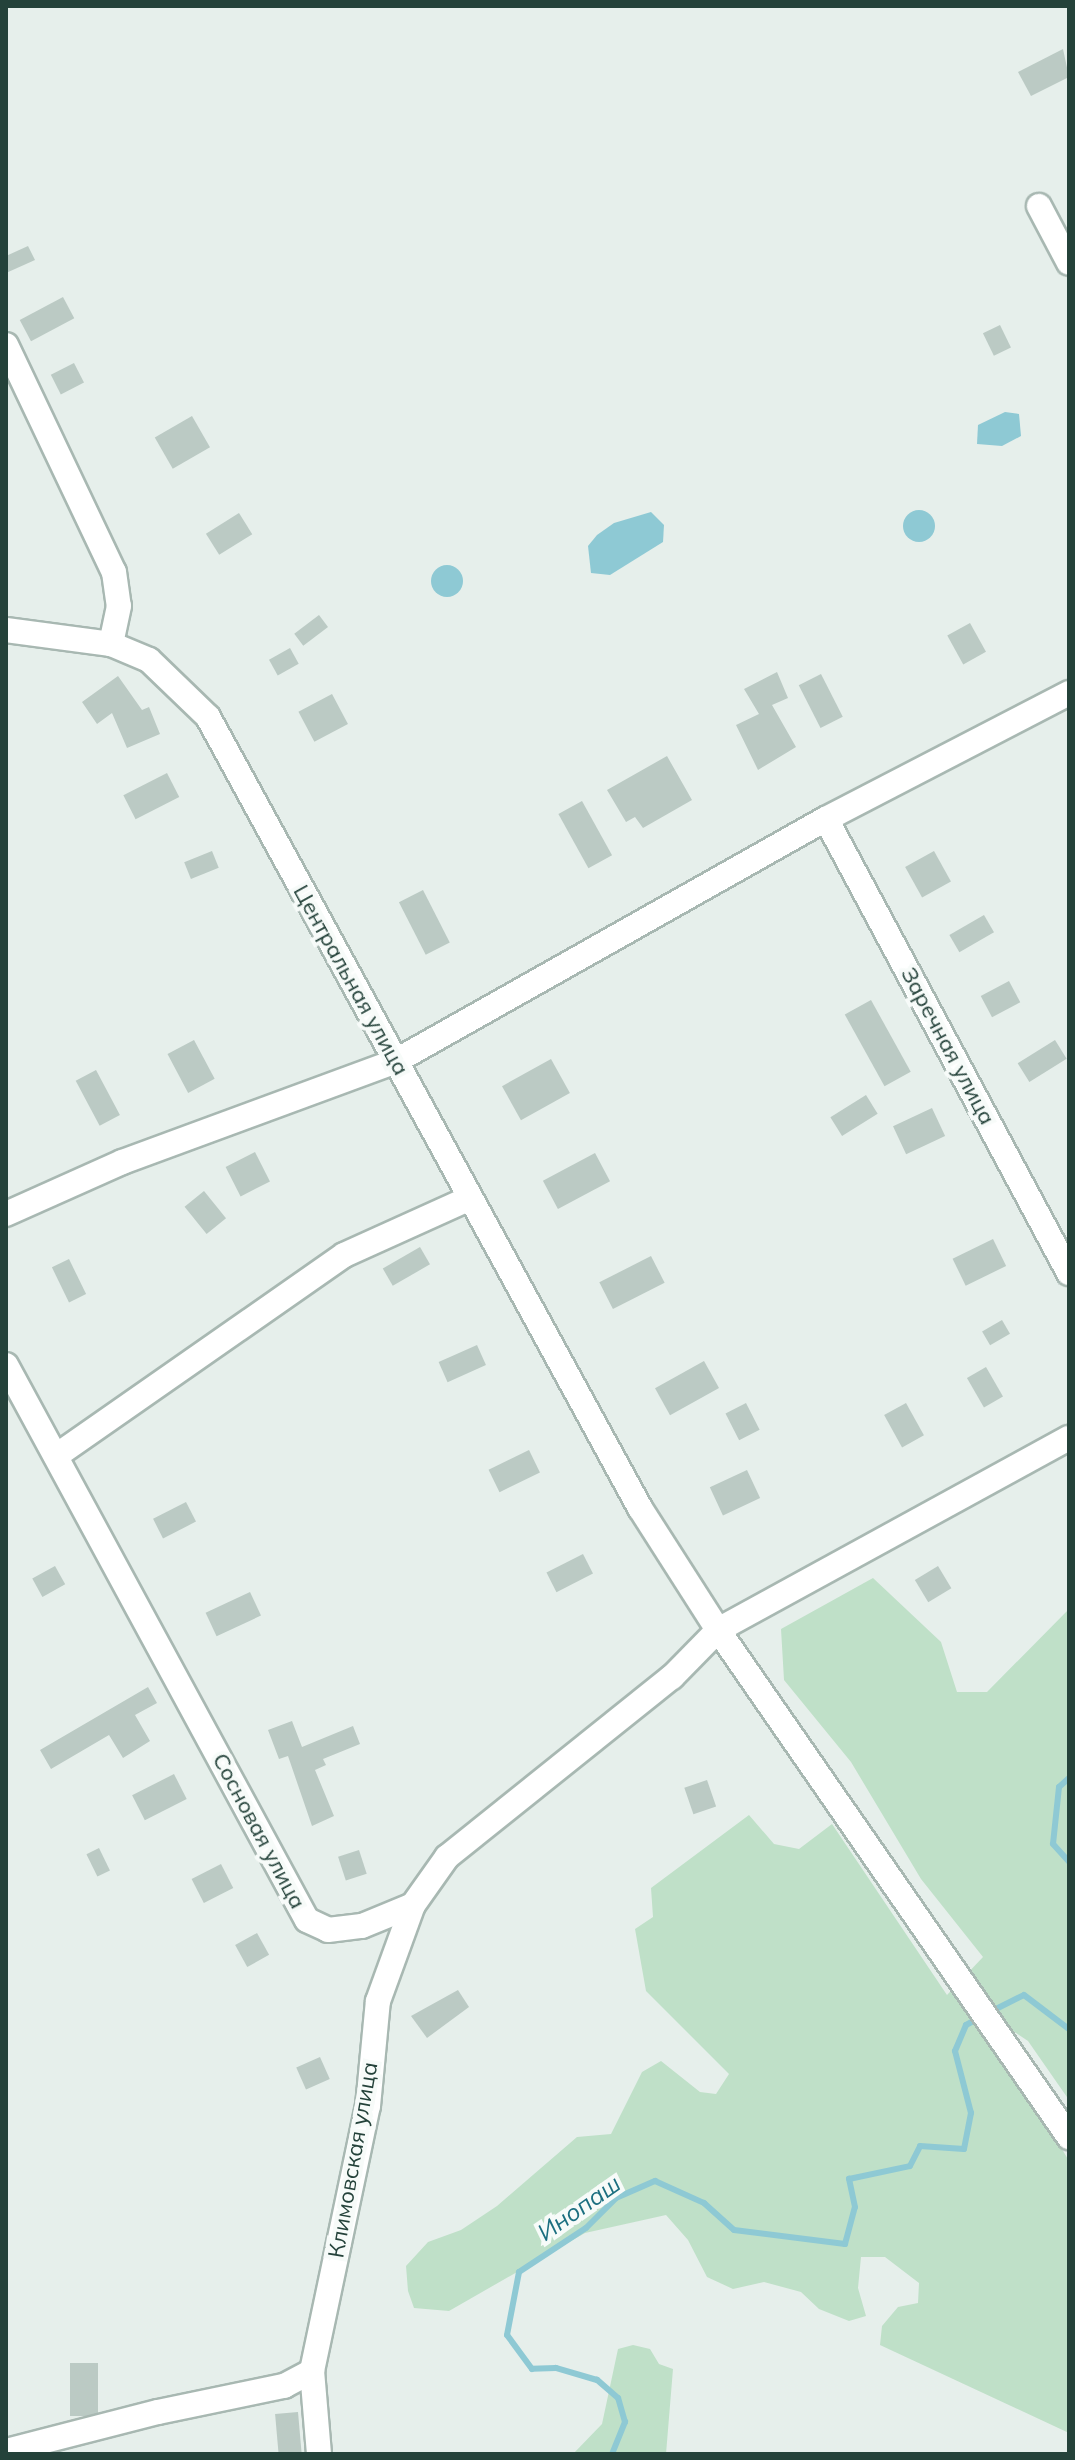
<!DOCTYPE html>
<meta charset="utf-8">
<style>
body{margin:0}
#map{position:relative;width:1075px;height:2460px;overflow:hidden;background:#e6efeb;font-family:Mulish,sans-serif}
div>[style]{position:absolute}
.green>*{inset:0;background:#bfe0c8}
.water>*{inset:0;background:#8ec9d4}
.round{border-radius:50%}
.stream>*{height:6px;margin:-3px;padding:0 3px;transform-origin:3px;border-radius:3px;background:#8ec9d4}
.building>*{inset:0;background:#bbcac4;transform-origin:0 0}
.roads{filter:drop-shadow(2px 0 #a8b8b2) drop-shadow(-2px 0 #a8b8b2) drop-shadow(0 2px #a8b8b2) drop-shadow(0 -2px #a8b8b2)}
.minor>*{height:24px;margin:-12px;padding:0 12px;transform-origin:12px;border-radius:12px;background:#fff}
span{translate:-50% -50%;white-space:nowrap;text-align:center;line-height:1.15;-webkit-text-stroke:8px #f7fbf9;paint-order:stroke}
.street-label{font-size:22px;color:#24423a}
.water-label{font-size:24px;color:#1c6f80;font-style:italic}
.frame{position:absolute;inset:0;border:8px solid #24423a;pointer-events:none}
</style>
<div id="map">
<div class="green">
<i style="clip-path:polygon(873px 1578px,941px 1642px,957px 1692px,987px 1692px,1069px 1609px,1069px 2100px,1028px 2041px,1013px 2031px,1001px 2046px,1069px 2161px,1069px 2433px,880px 2345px,882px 2326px,898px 2307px,918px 2303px,919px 2283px,885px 2257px,861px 2257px,858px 2288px,866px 2316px,849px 2321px,819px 2309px,801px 2292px,764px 2282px,733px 2289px,707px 2277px,688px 2240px,666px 2215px,585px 2233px,449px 2311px,414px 2308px,408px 2291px,406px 2266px,428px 2242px,461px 2230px,497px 2206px,577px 2137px,611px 2134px,642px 2072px,661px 2061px,700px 2092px,716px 2094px,729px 2074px,646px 1991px,635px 1929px,653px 1917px,651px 1888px,749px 1815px,774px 1844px,799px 1849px,832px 1824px,947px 1995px,983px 1957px,921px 1879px,851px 1762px,784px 1680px,781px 1629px)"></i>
<i style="clip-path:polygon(633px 2345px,650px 2349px,659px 2364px,673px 2369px,666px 2454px,573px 2454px,602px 2424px,618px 2349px)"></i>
</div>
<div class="water">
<i style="clip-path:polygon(1005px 412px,1019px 414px,1021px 436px,1002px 446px,977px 444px,978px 425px)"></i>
<i class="round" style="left:903px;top:510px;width:32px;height:32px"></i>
<i style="clip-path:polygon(651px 512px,664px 525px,663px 542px,610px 575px,591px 573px,588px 546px,597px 535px,614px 523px)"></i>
<i class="round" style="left:431px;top:565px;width:32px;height:32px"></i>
</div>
<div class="stream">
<i style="left:1069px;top:1778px;width:13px;rotate:138deg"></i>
<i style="left:1059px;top:1787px;width:57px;rotate:96deg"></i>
<i style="left:1053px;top:1844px;width:24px;rotate:48deg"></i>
<i style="left:988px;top:2013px;width:40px;rotate:-26.6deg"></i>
<i style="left:1024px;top:1995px;width:56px;rotate:37.1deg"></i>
<i style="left:612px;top:2454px;width:35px;rotate:-68deg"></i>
<i style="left:625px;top:2422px;width:25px;rotate:-106deg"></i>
<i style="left:618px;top:2398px;width:28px;rotate:-139deg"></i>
<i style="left:597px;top:2380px;width:43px;rotate:-163.7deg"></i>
<i style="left:556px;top:2368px;width:24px;rotate:178deg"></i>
<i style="left:532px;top:2369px;width:42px;rotate:-126.3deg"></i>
<i style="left:507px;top:2335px;width:64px;rotate:-79.2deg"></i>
<i style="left:519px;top:2272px;width:80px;rotate:-33.3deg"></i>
<i style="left:586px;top:2228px;width:42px;rotate:-45deg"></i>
<i style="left:616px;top:2198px;width:43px;rotate:-23.6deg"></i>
<i style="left:655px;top:2181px;width:54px;rotate:24.2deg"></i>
<i style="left:704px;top:2203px;width:40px;rotate:42deg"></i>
<i style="left:734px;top:2230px;width:112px;rotate:7.2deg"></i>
<i style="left:845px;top:2244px;width:38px;rotate:-75deg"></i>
<i style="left:855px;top:2207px;width:29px;rotate:-102deg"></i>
<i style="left:849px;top:2179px;width:62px;rotate:-12deg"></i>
<i style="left:910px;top:2166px;width:22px;rotate:-63deg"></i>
<i style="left:920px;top:2146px;width:44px;rotate:3.9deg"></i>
<i style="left:964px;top:2149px;width:37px;rotate:-79deg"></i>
<i style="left:971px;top:2113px;width:64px;rotate:-104.5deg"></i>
<i style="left:955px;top:2051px;width:28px;rotate:-67deg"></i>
<i style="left:966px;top:2025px;width:15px;rotate:-28deg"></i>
</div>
<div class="building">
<i style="clip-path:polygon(1063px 49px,1069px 77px,1031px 96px,1018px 72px)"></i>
<i style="clip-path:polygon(28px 246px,35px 260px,6px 273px,6px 256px)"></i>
<i style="left:63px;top:297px;width:24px;height:49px;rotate:62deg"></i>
<i style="left:1000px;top:325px;width:25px;height:19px;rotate:64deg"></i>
<i style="left:74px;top:363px;width:22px;height:26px;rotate:63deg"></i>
<i style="left:192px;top:416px;width:36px;height:43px;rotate:60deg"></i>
<i style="left:239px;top:513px;width:25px;height:39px;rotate:58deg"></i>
<i style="left:319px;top:615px;width:15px;height:31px;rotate:53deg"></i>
<i style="left:970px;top:623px;width:33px;height:26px;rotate:61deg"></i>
<i style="left:290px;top:648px;width:18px;height:24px;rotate:61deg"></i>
<i style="clip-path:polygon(777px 672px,788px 698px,772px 705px,796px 747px,758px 770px,736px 725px,759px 714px,744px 689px)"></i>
<i style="left:821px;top:674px;width:48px;height:25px;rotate:63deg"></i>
<i style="clip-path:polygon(118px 676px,142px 710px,149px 707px,160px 734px,127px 748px,112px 713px,97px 724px,82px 702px)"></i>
<i style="left:332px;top:694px;width:34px;height:38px;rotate:62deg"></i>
<i style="clip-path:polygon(667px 756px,692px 800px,643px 828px,635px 817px,626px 822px,607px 790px)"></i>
<i style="left:167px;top:773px;width:27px;height:49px;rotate:63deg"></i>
<i style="left:582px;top:801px;width:62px;height:27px;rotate:61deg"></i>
<i style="left:212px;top:851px;width:18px;height:30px;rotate:68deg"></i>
<i style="left:934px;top:851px;width:35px;height:33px;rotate:61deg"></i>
<i style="left:423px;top:890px;width:59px;height:27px;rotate:63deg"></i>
<i style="left:984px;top:915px;width:20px;height:40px;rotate:60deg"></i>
<i style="left:1009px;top:981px;width:24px;height:32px;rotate:62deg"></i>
<i style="left:871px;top:1000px;width:82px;height:30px;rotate:61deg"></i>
<i style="left:194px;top:1040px;width:44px;height:30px;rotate:62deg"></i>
<i style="left:1055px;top:1040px;width:22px;height:44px;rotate:58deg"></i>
<i style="left:551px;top:1059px;width:39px;height:56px;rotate:61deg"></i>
<i style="left:96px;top:1070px;width:51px;height:23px;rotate:62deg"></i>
<i style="left:866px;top:1095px;width:22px;height:42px;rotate:58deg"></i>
<i style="left:932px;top:1108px;width:31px;height:43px;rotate:65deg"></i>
<i style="left:255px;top:1152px;width:33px;height:33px;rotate:63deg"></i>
<i style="left:595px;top:1153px;width:32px;height:59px;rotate:62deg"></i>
<i style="left:204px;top:1191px;width:35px;height:25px;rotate:51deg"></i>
<i style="left:993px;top:1239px;width:30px;height:45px;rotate:64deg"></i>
<i style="left:420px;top:1247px;width:20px;height:43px;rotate:60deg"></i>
<i style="left:651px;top:1256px;width:30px;height:58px;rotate:63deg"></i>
<i style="left:69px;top:1259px;width:39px;height:19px;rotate:64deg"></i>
<i style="left:1002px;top:1320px;width:16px;height:23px;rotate:60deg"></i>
<i style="left:477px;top:1345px;width:22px;height:42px;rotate:66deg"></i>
<i style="left:704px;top:1361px;width:31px;height:56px;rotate:61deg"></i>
<i style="left:986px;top:1367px;width:34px;height:22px;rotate:60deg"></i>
<i style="left:746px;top:1403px;width:30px;height:23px;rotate:63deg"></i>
<i style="left:906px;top:1403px;width:37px;height:25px;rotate:61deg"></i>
<i style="left:529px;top:1450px;width:25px;height:45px;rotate:64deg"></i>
<i style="left:747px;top:1470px;width:31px;height:41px;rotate:65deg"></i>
<i style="left:186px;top:1502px;width:22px;height:37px;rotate:63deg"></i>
<i style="left:583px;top:1554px;width:22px;height:41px;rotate:63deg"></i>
<i style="left:55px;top:1566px;width:21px;height:26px;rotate:61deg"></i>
<i style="left:938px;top:1566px;width:26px;height:27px;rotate:59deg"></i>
<i style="left:250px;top:1592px;width:26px;height:49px;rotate:65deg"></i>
<i style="clip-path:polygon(148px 1687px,157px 1703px,135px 1715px,150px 1741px,123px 1758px,109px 1735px,51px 1769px,40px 1750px)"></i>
<i style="clip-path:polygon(292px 1721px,302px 1747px,353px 1726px,360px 1744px,323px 1759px,326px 1765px,315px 1770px,334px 1816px,312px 1826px,288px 1756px,279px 1759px,268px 1730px)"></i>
<i style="left:174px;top:1774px;width:28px;height:47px;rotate:63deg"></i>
<i style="left:707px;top:1780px;width:28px;height:24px;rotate:71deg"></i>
<i style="left:99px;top:1848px;width:25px;height:14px;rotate:64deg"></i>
<i style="left:359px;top:1850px;width:25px;height:22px;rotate:72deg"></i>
<i style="left:221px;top:1864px;width:27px;height:33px;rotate:63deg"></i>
<i style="left:257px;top:1933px;width:25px;height:25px;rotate:61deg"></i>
<i style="clip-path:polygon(458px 1990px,469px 2007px,427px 2038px,411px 2016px)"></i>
<i style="left:320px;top:2057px;width:24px;height:26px;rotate:66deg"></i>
<i style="left:70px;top:2363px;width:28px;height:53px"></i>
<i style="left:298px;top:2412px;width:42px;height:23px;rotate:85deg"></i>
</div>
<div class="roads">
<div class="minor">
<i style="left:1039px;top:206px;width:64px;rotate:62.2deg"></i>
<i style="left:6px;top:345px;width:251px;rotate:64.6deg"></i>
<i style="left:114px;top:572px;width:34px;rotate:82deg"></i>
<i style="left:119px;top:606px;width:39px;rotate:102deg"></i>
<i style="left:6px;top:630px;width:106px;rotate:7.6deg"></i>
<i style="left:111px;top:644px;width:41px;rotate:22.8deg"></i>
<i style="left:149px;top:660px;width:82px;rotate:44deg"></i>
<i style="left:208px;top:717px;width:901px;rotate:61.36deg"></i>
<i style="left:640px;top:1508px;width:145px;rotate:57.4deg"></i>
<i style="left:718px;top:1630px;width:617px;rotate:55.3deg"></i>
<i style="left:826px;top:819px;width:515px;rotate:61.84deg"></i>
<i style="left:6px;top:1214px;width:127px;rotate:-24.1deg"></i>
<i style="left:122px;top:1162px;width:292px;rotate:-20.2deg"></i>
<i style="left:396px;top:1061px;width:493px;rotate:-29.4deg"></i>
<i style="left:826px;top:819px;width:274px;rotate:-27.4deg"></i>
<i style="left:6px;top:1365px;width:631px;rotate:61.53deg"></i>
<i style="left:307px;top:1920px;width:23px;rotate:25deg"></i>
<i style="left:328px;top:1930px;width:34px;rotate:-7deg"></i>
<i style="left:362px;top:1926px;width:55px;rotate:-22.4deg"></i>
<i style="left:413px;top:1905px;width:59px;rotate:-54.7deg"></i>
<i style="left:447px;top:1857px;width:288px;rotate:-38.7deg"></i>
<i style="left:672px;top:1677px;width:66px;rotate:-45.6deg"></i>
<i style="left:718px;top:1630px;width:400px;rotate:-28.7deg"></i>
<i style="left:56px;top:1456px;width:351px;rotate:-34.9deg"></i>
<i style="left:344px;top:1255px;width:138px;rotate:-24.3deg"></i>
<i style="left:6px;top:2451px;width:157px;rotate:-14.4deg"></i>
<i style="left:158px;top:2412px;width:129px;rotate:-11.7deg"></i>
<i style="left:284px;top:2386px;width:32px;rotate:-28deg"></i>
<i style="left:319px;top:2454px;width:83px;rotate:-94.8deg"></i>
<i style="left:312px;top:2371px;width:271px;rotate:-78.1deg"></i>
<i style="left:368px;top:2106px;width:105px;rotate:-84.6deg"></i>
<i style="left:378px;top:2001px;width:102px;rotate:-70deg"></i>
</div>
</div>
<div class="street-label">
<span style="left:351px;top:980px;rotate:61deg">Центральная улица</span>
<span style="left:948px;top:1046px;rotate:62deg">Заречная улица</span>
<span style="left:259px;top:1831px;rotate:62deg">Сосновая улица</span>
<span style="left:353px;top:2160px;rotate:-80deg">Климовская улица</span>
</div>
<div class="water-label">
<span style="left:579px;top:2208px;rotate:-35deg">Инопаш</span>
</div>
<div class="frame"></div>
</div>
